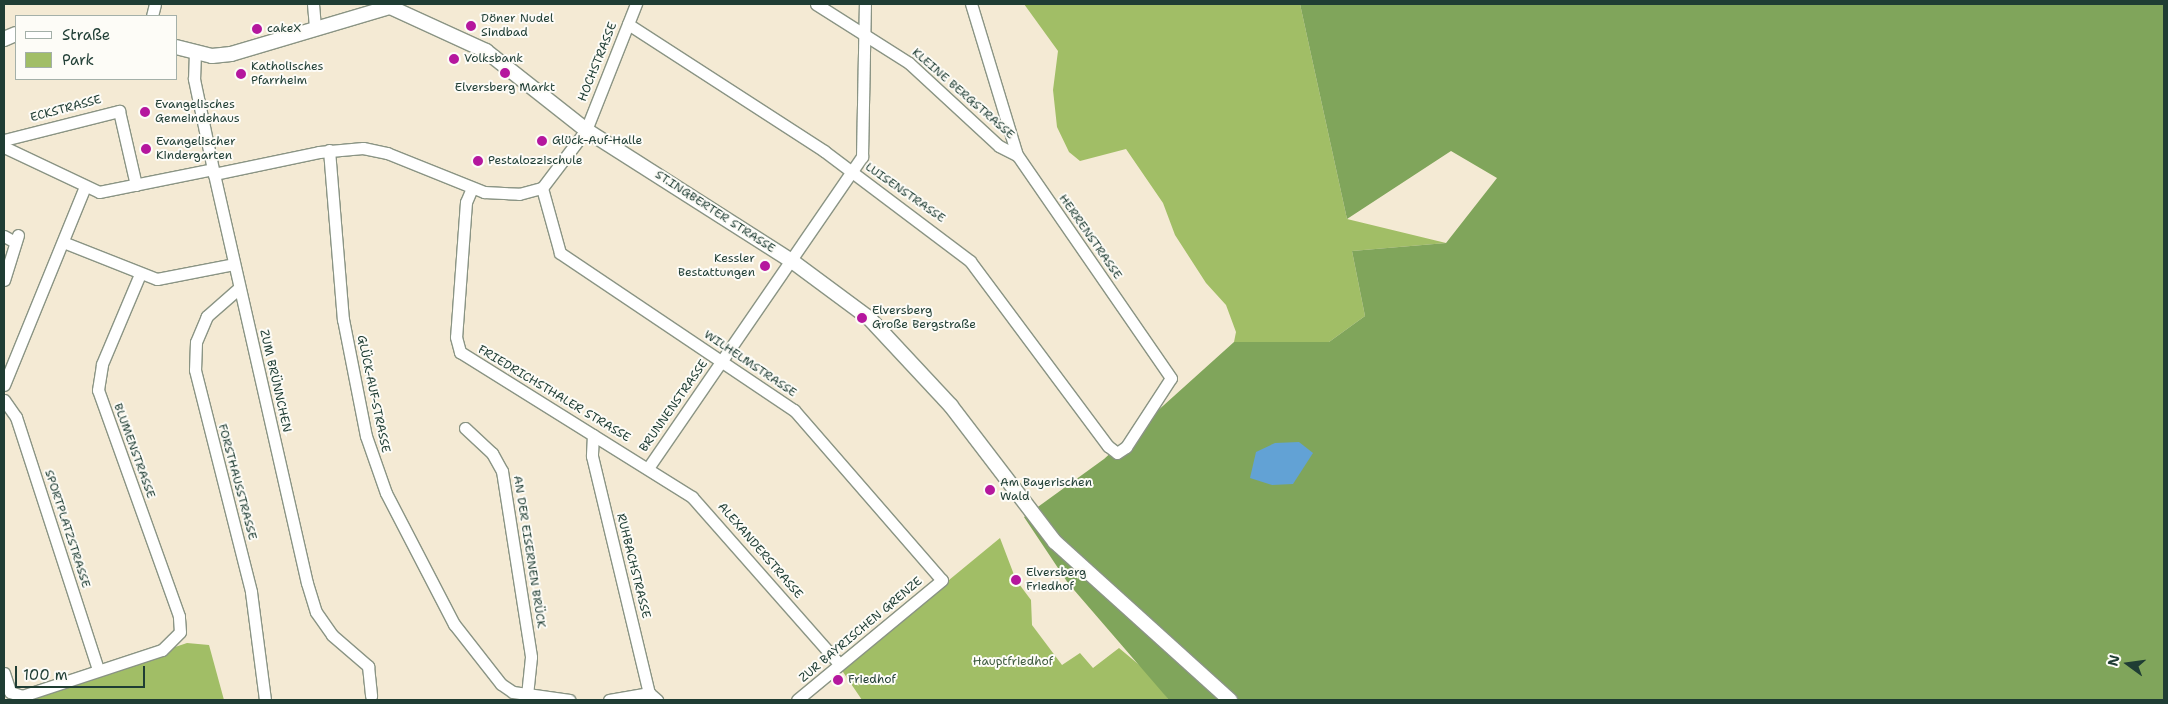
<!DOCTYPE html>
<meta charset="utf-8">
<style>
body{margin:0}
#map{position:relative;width:2168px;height:704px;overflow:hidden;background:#f4ead4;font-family:"Shantell Sans",sans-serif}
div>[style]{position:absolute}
.green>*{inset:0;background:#a1be66}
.forest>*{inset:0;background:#80a55b}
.water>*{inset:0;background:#62a2d5}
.roads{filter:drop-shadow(1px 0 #8a9484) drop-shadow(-1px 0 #8a9484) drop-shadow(0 1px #8a9484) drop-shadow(0 -1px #8a9484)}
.minor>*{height:11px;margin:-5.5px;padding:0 5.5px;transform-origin:5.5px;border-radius:5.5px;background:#fff}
.major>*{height:14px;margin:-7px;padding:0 7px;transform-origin:7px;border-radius:7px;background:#fff}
.dots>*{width:14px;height:14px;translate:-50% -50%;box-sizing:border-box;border:2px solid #fdfcf7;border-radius:50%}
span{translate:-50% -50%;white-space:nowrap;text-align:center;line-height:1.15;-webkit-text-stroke:4px #fdfcf7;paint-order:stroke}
.poi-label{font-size:12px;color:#1f3d34}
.left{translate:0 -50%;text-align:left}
.right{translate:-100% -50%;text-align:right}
.street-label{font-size:12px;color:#1f3d34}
.park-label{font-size:12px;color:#405d40}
.frame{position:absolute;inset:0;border:5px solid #1f3d34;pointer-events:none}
.legend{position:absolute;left:15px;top:15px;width:162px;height:65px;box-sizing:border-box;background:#fdfcf7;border:1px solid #a4b0a9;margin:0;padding:6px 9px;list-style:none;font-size:15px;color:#1f3d34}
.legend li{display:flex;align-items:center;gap:10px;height:25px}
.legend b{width:25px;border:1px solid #a4b0a9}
.north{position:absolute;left:2103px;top:639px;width:50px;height:50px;-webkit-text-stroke:4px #fdfcf7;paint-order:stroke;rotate:284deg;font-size:14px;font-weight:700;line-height:20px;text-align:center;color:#1f3d34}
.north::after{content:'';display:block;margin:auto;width:18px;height:22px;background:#1f3d34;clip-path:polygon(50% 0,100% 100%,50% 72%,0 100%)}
.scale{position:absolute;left:15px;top:666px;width:130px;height:22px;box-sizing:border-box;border:2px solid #1f3d34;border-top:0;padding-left:6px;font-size:15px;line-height:18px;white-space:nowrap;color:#1f3d34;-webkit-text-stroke:4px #fdfcf7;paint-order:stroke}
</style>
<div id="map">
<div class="green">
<i style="clip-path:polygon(1024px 4px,1300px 4px,1347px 219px,1446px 243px,1352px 251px,1365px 316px,1329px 342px,1234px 342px,1236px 332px,1226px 305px,1206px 283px,1175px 235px,1163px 203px,1126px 149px,1080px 161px,1069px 152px,1057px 127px,1053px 90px,1058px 51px)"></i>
<i style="clip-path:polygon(1000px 538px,1016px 580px,1031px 600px,1032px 625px,1062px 665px,1080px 653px,1093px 668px,1119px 648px,1150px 674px,1169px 700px,862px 700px,841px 669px)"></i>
<i style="clip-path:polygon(187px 643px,209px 645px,224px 700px,18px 700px)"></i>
</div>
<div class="forest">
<i style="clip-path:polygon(1300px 4px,2164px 4px,2164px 700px,1169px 700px,1068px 583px,1024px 517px,1104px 459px,1234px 342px,1329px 342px,1365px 316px,1352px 251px,1446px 243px,1497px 178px,1451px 151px,1347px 219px)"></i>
</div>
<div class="water">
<i style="clip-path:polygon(1299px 442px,1313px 453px,1293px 484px,1272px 485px,1250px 478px,1256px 452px,1275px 443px)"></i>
</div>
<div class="roads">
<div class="minor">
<i style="left:313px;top:4px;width:22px;rotate:85deg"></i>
<i style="left:816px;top:4px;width:110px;rotate:32.4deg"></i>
<i style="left:909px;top:63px;width:122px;rotate:42.7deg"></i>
<i style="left:999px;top:146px;width:20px;rotate:27deg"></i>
<i style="left:152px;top:16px;width:12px;rotate:-76deg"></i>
<i style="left:628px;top:24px;width:234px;rotate:32.9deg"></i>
<i style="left:824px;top:151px;width:183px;rotate:37deg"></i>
<i style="left:970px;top:261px;width:231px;rotate:53.3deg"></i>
<i style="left:1108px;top:446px;width:11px;rotate:38deg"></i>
<i style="left:1117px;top:453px;width:11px;rotate:-34deg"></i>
<i style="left:1126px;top:447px;width:82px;rotate:-56.9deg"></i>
<i style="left:1171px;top:378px;width:271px;rotate:-124.6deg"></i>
<i style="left:1017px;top:155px;width:158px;rotate:-106.9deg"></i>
<i style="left:195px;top:52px;width:27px;rotate:92deg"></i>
<i style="left:194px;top:79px;width:97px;rotate:78.1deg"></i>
<i style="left:214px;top:174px;width:419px;rotate:77.2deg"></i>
<i style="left:307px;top:583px;width:30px;rotate:73deg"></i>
<i style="left:316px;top:612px;width:28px;rotate:55deg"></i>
<i style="left:332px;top:635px;width:48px;rotate:40.7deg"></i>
<i style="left:368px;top:666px;width:30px;rotate:84deg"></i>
<i style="left:4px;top:140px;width:119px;rotate:-14.2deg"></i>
<i style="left:119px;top:111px;width:76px;rotate:77.1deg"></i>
<i style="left:4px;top:147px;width:105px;rotate:25.3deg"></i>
<i style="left:99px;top:192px;width:116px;rotate:-11.4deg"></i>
<i style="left:329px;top:150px;width:170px;rotate:85.3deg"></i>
<i style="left:343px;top:319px;width:119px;rotate:78.9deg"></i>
<i style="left:366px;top:436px;width:60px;rotate:70.7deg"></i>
<i style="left:386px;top:493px;width:148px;rotate:62.6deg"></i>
<i style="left:454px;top:624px;width:76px;rotate:51.9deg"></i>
<i style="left:501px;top:684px;width:14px;rotate:34deg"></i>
<i style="left:513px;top:692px;width:57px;rotate:8.1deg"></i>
<i style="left:214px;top:174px;width:107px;rotate:-11.8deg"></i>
<i style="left:319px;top:152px;width:44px;rotate:-5.2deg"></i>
<i style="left:363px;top:148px;width:25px;rotate:12deg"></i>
<i style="left:387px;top:153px;width:105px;rotate:21.9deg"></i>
<i style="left:484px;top:192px;width:35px;rotate:3deg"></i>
<i style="left:519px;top:194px;width:24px;rotate:-15deg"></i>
<i style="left:542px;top:188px;width:73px;rotate:-52.8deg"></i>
<i style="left:586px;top:130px;width:136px;rotate:-68.4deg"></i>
<i style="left:472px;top:188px;width:15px;rotate:113deg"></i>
<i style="left:466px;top:202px;width:135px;rotate:94.2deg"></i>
<i style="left:456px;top:337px;width:16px;rotate:75deg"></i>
<i style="left:460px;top:352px;width:274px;rotate:32deg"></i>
<i style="left:692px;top:497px;width:222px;rotate:48.6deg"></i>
<i style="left:542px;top:188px;width:67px;rotate:74.5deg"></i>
<i style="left:560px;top:253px;width:282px;rotate:33.9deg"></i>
<i style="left:794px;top:410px;width:225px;rotate:49deg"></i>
<i style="left:942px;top:580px;width:188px;rotate:140.4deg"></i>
<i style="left:4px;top:236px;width:13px;rotate:29deg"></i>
<i style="left:63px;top:242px;width:101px;rotate:21.5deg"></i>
<i style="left:157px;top:279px;width:78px;rotate:-11deg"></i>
<i style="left:4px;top:280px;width:47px;rotate:-72.7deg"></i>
<i style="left:239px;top:288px;width:43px;rotate:138.8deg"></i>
<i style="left:207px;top:316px;width:28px;rotate:113deg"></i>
<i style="left:196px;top:342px;width:28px;rotate:92deg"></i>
<i style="left:195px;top:370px;width:229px;rotate:75.8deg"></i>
<i style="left:251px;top:592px;width:109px;rotate:82.6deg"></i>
<i style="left:4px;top:385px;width:214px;rotate:-67.8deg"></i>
<i style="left:4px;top:400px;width:21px;rotate:55deg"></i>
<i style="left:16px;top:417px;width:266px;rotate:72deg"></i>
<i style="left:465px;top:428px;width:37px;rotate:43deg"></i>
<i style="left:492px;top:453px;width:21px;rotate:61deg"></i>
<i style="left:502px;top:471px;width:188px;rotate:81.1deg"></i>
<i style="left:531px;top:657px;width:36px;rotate:96deg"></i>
<i style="left:593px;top:435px;width:21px;rotate:93deg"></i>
<i style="left:592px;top:456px;width:244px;rotate:76.5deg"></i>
<i style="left:649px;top:693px;width:11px;rotate:41deg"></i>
<i style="left:648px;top:468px;width:378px;rotate:-55.5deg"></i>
<i style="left:862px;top:157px;width:153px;rotate:-88.9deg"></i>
<i style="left:4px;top:673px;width:20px;rotate:72deg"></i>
<i style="left:10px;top:692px;width:13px;rotate:18deg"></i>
<i style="left:22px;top:696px;width:147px;rotate:-18.2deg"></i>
<i style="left:162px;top:650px;width:25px;rotate:-45deg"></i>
<i style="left:180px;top:632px;width:16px;rotate:-94deg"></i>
<i style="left:179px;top:616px;width:240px;rotate:-109.7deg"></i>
<i style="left:98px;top:390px;width:26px;rotate:-81deg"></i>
<i style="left:102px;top:364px;width:98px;rotate:-67.1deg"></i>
<i style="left:609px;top:700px;width:41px;rotate:-9.9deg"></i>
</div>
<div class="major">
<i style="left:4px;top:39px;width:13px;rotate:-23deg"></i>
<i style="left:176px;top:47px;width:37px;rotate:14deg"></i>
<i style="left:212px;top:56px;width:19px;rotate:-6deg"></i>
<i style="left:231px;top:54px;width:166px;rotate:-16.5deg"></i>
<i style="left:390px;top:7px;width:106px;rotate:24.6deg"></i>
<i style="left:486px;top:51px;width:127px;rotate:38.3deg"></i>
<i style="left:586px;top:130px;width:244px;rotate:32.5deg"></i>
<i style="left:792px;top:261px;width:96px;rotate:36.5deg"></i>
<i style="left:869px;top:318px;width:120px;rotate:47deg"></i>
<i style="left:951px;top:406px;width:171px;rotate:52.6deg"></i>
<i style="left:1055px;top:542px;width:236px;rotate:42.1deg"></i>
</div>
</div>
<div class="dots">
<i style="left:471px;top:26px;background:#b5179e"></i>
<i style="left:257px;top:29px;background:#b5179e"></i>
<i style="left:454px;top:59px;background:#b5179e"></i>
<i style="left:505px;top:73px;background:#b5179e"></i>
<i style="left:241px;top:74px;background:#b5179e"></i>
<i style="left:145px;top:112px;background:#b5179e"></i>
<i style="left:542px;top:141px;background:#b5179e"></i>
<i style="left:146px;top:149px;background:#b5179e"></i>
<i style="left:478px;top:161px;background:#b5179e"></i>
<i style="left:765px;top:266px;background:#b5179e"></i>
<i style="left:862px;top:318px;background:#b5179e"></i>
<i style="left:990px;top:490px;background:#b5179e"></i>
<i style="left:1016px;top:580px;background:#b5179e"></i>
<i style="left:838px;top:680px;background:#b5179e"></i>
</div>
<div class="poi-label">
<span class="left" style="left:481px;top:26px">Döner Nudel<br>Sindbad</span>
<span class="left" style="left:267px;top:29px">cakeX</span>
<span class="left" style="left:464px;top:59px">Volksbank</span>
<span class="left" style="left:251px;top:74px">Katholisches<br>Pfarrheim</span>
<span style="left:505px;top:88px">Elversberg Markt</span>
<span class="left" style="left:155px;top:112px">Evangelisches<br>Gemeindehaus</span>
<span class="left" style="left:552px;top:141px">Glück-Auf-Halle</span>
<span class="left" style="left:156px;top:149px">Evangelischer<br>Kindergarten</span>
<span class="left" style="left:488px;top:161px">Pestalozzischule</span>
<span class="right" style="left:755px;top:266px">Kessler<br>Bestattungen</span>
<span class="left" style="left:872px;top:318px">Elversberg<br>Große Bergstraße</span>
<span class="left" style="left:1000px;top:490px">Am Bayerischen<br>Wald</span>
<span class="left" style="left:1026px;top:580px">Elversberg<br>Friedhof</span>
<span class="left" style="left:848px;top:680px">Friedhof</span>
</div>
<div class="street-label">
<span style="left:598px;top:62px;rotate:-68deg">HOCHSTRASSE</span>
<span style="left:963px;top:94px;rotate:41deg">KLEINE BERGSTRASSE</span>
<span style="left:66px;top:109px;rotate:-15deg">ECKSTRASSE</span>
<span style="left:905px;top:193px;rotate:35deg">LUISENSTRASSE</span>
<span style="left:715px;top:212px;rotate:33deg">ST.INGBERTER STRASSE</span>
<span style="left:1090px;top:237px;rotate:55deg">HERRENSTRASSE</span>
<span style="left:750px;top:364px;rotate:34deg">WILHELMSTRASSE</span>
<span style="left:275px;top:381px;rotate:77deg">ZUM BRÜNNCHEN</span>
<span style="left:373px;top:394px;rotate:78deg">GLÜCK-AUF-STRASSE</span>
<span style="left:554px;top:394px;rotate:31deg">FRIEDRICHSTHALER STRASSE</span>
<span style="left:674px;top:406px;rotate:-55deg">BRUNNENSTRASSE</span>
<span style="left:134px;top:451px;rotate:70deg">BLUMENSTRASSE</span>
<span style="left:237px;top:482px;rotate:75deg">FORSTHAUSSTRASSE</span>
<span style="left:67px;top:529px;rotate:72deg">SPORTPLATZSTRASSE</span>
<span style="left:760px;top:551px;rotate:49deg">ALEXANDERSTRASSE</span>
<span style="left:529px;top:552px;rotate:81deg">AN DER EISERNEN BRÜCK</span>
<span style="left:633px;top:566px;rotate:76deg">RUHBACHSTRASSE</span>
<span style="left:861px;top:630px;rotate:-40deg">ZUR BAYRISCHEN GRENZE</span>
</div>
<div class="park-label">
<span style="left:1013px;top:662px">Hauptfriedhof</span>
</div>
<div class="frame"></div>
<ul class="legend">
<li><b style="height:6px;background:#fff"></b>Straße</li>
<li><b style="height:14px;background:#a1be66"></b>Park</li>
</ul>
<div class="north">N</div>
<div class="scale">100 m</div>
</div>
